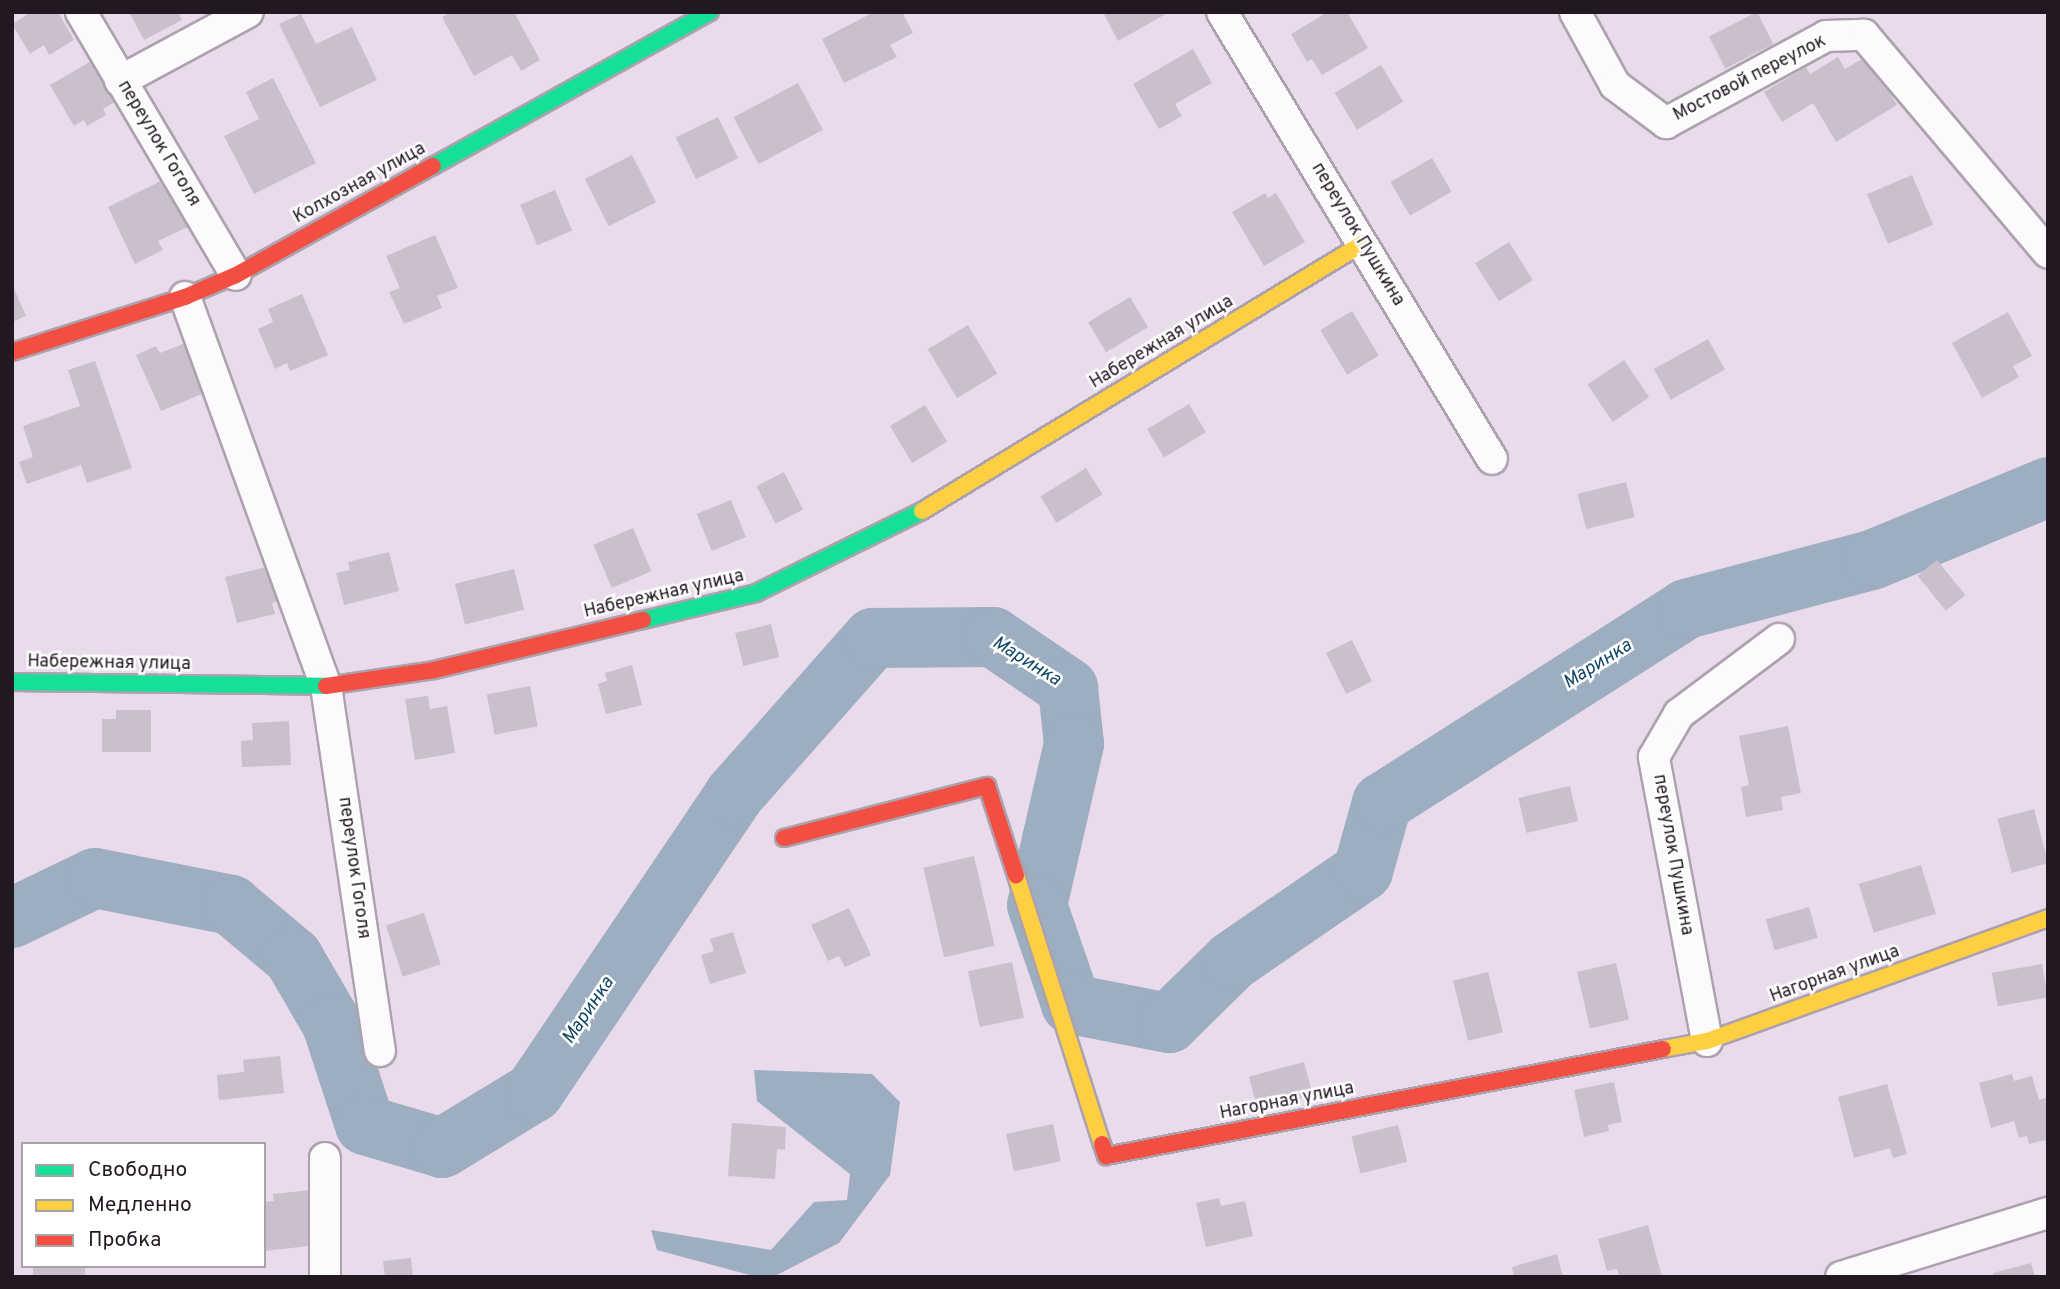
<!DOCTYPE html>
<meta charset="utf-8">
<style>
body{margin:0}
#map{position:relative;width:2060px;height:1289px;overflow:hidden;background:#e9dbeb;font-family:Overpass,sans-serif}
div>[style]{position:absolute}
.water>*{inset:0;background:#9daec0}
.river>*{height:60px;margin:-30px;padding:0 30px;transform-origin:30px;border-radius:30px;background:#9daec0}
.building>*{inset:0;background:#cabfcc;transform-origin:0 0}
.roads{filter:drop-shadow(2px 0 #aca2ae) drop-shadow(-2px 0 #aca2ae) drop-shadow(0 2px #aca2ae) drop-shadow(0 -2px #aca2ae)}
.street>*{height:30px;margin:-15px;padding:0 15px;transform-origin:15px;border-radius:15px;background:#fcfafc}
.fast>*{height:16px;margin:-8px;padding:0 8px;transform-origin:8px;border-radius:8px;background:#16e098}
.slow>*{height:16px;margin:-8px;padding:0 8px;transform-origin:8px;border-radius:8px;background:#ffcf43}
.jam>*{height:16px;margin:-8px;padding:0 8px;transform-origin:8px;border-radius:8px;background:#f24e42}
span{translate:-50% -50%;white-space:nowrap;text-align:center;line-height:1.15;-webkit-text-stroke:5px #fff;paint-order:stroke}
.street-label{font-size:18px;color:#211822}
.water-label{font-size:19px;color:#114765;font-style:italic}
.frame{position:absolute;inset:0;border:14px solid #211822;pointer-events:none}
.legend{position:absolute;left:21px;top:1142px;width:245px;height:126px;box-sizing:border-box;background:#fff;border:2px solid #a6a3a7;margin:0;padding:9px 12px;list-style:none;font-size:21px;color:#211822}
.legend li{display:flex;align-items:center;gap:14px;height:35px}
.legend b{width:35px;border:2px solid #a6a3a7}
</style>
<div id="map">
<div class="water">
<i style="clip-path:polygon(754px 1070px,872px 1074px,900px 1102px,890px 1175px,839px 1243px,773px 1277px,757px 1277px,657px 1250px,651px 1230px,771px 1250px,814px 1202px,847px 1200px,850px 1174px,757px 1101px)"></i>
</div>
<div class="river">
<i style="left:12px;top:918px;width:92px;rotate:-25.7deg"></i>
<i style="left:95px;top:878px;width:139px;rotate:11.2deg"></i>
<i style="left:231px;top:905px;width:81px;rotate:40deg"></i>
<i style="left:293px;top:957px;width:78px;rotate:59.8deg"></i>
<i style="left:332px;top:1024px;width:106px;rotate:71.9deg"></i>
<i style="left:365px;top:1125px;width:80px;rotate:16.6deg"></i>
<i style="left:442px;top:1148px;width:108px;rotate:-31.3deg"></i>
<i style="left:534px;top:1092px;width:358px;rotate:-56deg"></i>
<i style="left:734px;top:795px;width:210px;rotate:-48.5deg"></i>
<i style="left:873px;top:638px;width:120px;rotate:-0.5deg"></i>
<i style="left:993px;top:637px;width:91px;rotate:34.2deg"></i>
<i style="left:1068px;top:688px;width:56px;rotate:83.9deg"></i>
<i style="left:1074px;top:744px;width:165px;rotate:102.9deg"></i>
<i style="left:1037px;top:905px;width:105px;rotate:71deg"></i>
<i style="left:1071px;top:1004px;width:100px;rotate:11deg"></i>
<i style="left:1169px;top:1023px;width:88px;rotate:-44.5deg"></i>
<i style="left:1232px;top:961px;width:159px;rotate:-34.5deg"></i>
<i style="left:1363px;top:871px;width:71px;rotate:-74.4deg"></i>
<i style="left:1382px;top:803px;width:361px;rotate:-32.5deg"></i>
<i style="left:1686px;top:609px;width:192px;rotate:-14.8deg"></i>
<i style="left:1872px;top:560px;width:191px;rotate:-22.5deg"></i>
</div>
<div class="building">
<i style="clip-path:polygon(32px 12px,58px 12px,74px 40px,49px 55px,44px 45px,30px 54px,12px 24px)"></i>
<i style="clip-path:polygon(129px 12px,178px 12px,182px 20px,144px 40px)"></i>
<i style="clip-path:polygon(452px 12px,514px 12px,540px 60px,521px 71px,512px 55px,474px 76px,442px 17px)"></i>
<i style="clip-path:polygon(874px 12px,902px 12px,913px 33px,890px 45px,897px 57px,844px 83px,822px 39px)"></i>
<i style="clip-path:polygon(1103px 12px,1163px 12px,1164px 15px,1118px 41px)"></i>
<i style="clip-path:polygon(1328px 12px,1347px 12px,1368px 48px,1322px 75px,1312px 59px,1307px 62px,1291px 34px)"></i>
<i style="left:1757px;top:12px;width:36px;height:54px;rotate:63deg"></i>
<i style="clip-path:polygon(301px 14px,316px 44px,352px 27px,377px 80px,320px 107px,279px 24px)"></i>
<i style="clip-path:polygon(1193px 49px,1212px 83px,1175px 104px,1182px 116px,1159px 129px,1133px 84px)"></i>
<i style="clip-path:polygon(1867px 56px,1897px 105px,1836px 142px,1813px 103px,1782px 122px,1764px 92px,1806px 67px,1810px 74px,1838px 57px,1845px 69px)"></i>
<i style="clip-path:polygon(93px 60px,116px 101px,103px 109px,106px 115px,87px 126px,84px 120px,74px 126px,50px 85px)"></i>
<i style="left:1381px;top:65px;width:43px;height:54px;rotate:59deg"></i>
<i style="clip-path:polygon(273px 78px,316px 163px,254px 194px,224px 136px,259px 119px,246px 92px)"></i>
<i style="left:798px;top:83px;width:53px;height:73px;rotate:62deg"></i>
<i style="left:718px;top:117px;width:46px;height:47px;rotate:64deg"></i>
<i style="left:632px;top:155px;width:53px;height:53px;rotate:63deg"></i>
<i style="left:1432px;top:158px;width:39px;height:48px;rotate:60deg"></i>
<i style="left:1912px;top:175px;width:54px;height:49px;rotate:67deg"></i>
<i style="clip-path:polygon(169px 177px,192px 225px,158px 241px,163px 250px,135px 264px,108px 207px)"></i>
<i style="left:555px;top:190px;width:44px;height:38px;rotate:67deg"></i>
<i style="clip-path:polygon(1265px 193px,1268px 198px,1276px 193px,1305px 242px,1264px 266px,1232px 212px)"></i>
<i style="clip-path:polygon(435px 235px,458px 288px,437px 296px,442px 308px,404px 324px,389px 292px,400px 288px,386px 256px)"></i>
<i style="left:1509px;top:242px;width:45px;height:40px;rotate:58deg"></i>
<i style="clip-path:polygon(12px 284px,26px 316px,12px 322px)"></i>
<i style="clip-path:polygon(302px 294px,328px 355px,290px 371px,287px 363px,275px 369px,258px 329px,273px 322px,268px 309px)"></i>
<i style="left:1130px;top:297px;width:35px;height:49px;rotate:59deg"></i>
<i style="left:1352px;top:311px;width:52px;height:37px;rotate:59deg"></i>
<i style="clip-path:polygon(2008px 312px,2032px 356px,2013px 366px,2019px 377px,1982px 398px,1952px 343px)"></i>
<i style="left:968px;top:325px;width:57px;height:47px;rotate:59deg"></i>
<i style="left:1708px;top:339px;width:35px;height:62px;rotate:61deg"></i>
<i style="clip-path:polygon(188px 342px,209px 391px,161px 411px,136px 355px,156px 346px,160px 353px)"></i>
<i style="left:1624px;top:360px;width:45px;height:44px;rotate:56deg"></i>
<i style="clip-path:polygon(95px 361px,132px 468px,87px 483px,81px 465px,27px 484px,19px 462px,33px 457px,23px 426px,80px 406px,68px 370px)"></i>
<i style="left:1189px;top:404px;width:33px;height:49px;rotate:59deg"></i>
<i style="left:925px;top:405px;width:43px;height:41px;rotate:59deg"></i>
<i style="left:1086px;top:468px;width:31px;height:54px;rotate:58deg"></i>
<i style="left:784px;top:472px;width:42px;height:31px;rotate:63deg"></i>
<i style="left:1626px;top:482px;width:36px;height:50px;rotate:76deg"></i>
<i style="left:731px;top:500px;width:40px;height:37px;rotate:68deg"></i>
<i style="left:633px;top:528px;width:47px;height:43px;rotate:67deg"></i>
<i style="clip-path:polygon(389px 552px,399px 591px,344px 605px,336px 573px,350px 570px,348px 562px)"></i>
<i style="left:1937px;top:560px;width:45px;height:25px;rotate:51deg"></i>
<i style="clip-path:polygon(270px 566px,279px 601px,272px 603px,275px 614px,237px 623px,225px 577px)"></i>
<i style="left:514px;top:569px;width:42px;height:61px;rotate:76deg"></i>
<i style="left:771px;top:624px;width:34px;height:37px;rotate:76deg"></i>
<i style="left:1352px;top:640px;width:46px;height:29px;rotate:64deg"></i>
<i style="clip-path:polygon(632px 665px,642px 705px,606px 714px,598px 684px,607px 681px,605px 673px)"></i>
<i style="left:530px;top:686px;width:41px;height:44px;rotate:79deg"></i>
<i style="clip-path:polygon(428px 696px,430px 709px,447px 706px,455px 753px,415px 760px,405px 699px)"></i>
<i style="clip-path:polygon(116px 710px,151px 710px,151px 752px,102px 752px,102px 719px,116px 719px)"></i>
<i style="clip-path:polygon(289px 721px,291px 765px,242px 767px,241px 741px,253px 740px,252px 723px)"></i>
<i style="clip-path:polygon(1788px 726px,1801px 793px,1781px 797px,1783px 810px,1746px 817px,1741px 787px,1749px 785px,1739px 736px)"></i>
<i style="left:1570px;top:786px;width:36px;height:53px;rotate:77deg"></i>
<i style="left:2034px;top:809px;width:56px;height:38px;rotate:75deg"></i>
<i style="left:974px;top:856px;width:92px;height:52px;rotate:77deg"></i>
<i style="left:1921px;top:865px;width:51px;height:65px;rotate:73deg"></i>
<i style="left:1809px;top:907px;width:32px;height:45px;rotate:74deg"></i>
<i style="clip-path:polygon(849px 908px,871px 955px,845px 967px,839px 956px,828px 961px,811px 925px)"></i>
<i style="left:424px;top:913px;width:54px;height:40px;rotate:72deg"></i>
<i style="clip-path:polygon(733px 932px,746px 973px,710px 984px,701px 955px,714px 951px,710px 939px)"></i>
<i style="left:1012px;top:962px;width:57px;height:45px;rotate:78deg"></i>
<i style="left:1616px;top:963px;width:58px;height:40px;rotate:77deg"></i>
<i style="left:2042px;top:964px;width:34px;height:51px;rotate:80deg"></i>
<i style="left:1488px;top:972px;width:62px;height:36px;rotate:76deg"></i>
<i style="clip-path:polygon(280px 1056px,284px 1093px,219px 1100px,217px 1075px,244px 1072px,243px 1060px)"></i>
<i style="left:1304px;top:1062px;width:34px;height:57px;rotate:75deg"></i>
<i style="clip-path:polygon(2012px 1074px,2014px 1081px,2032px 1076px,2039px 1100px,2048px 1097px,2048px 1147px,2045px 1140px,2029px 1144px,2027px 1136px,2019px 1138px,2014px 1121px,1991px 1128px,1979px 1083px)"></i>
<i style="clip-path:polygon(1614px 1082px,1622px 1122px,1608px 1125px,1609px 1131px,1584px 1137px,1574px 1090px)"></i>
<i style="clip-path:polygon(1887px 1084px,1907px 1154px,1893px 1158px,1890px 1148px,1854px 1158px,1838px 1097px)"></i>
<i style="clip-path:polygon(732px 1123px,786px 1127px,785px 1150px,777px 1149px,775px 1179px,728px 1176px)"></i>
<i style="left:1053px;top:1124px;width:38px;height:48px;rotate:78deg"></i>
<i style="left:1398px;top:1125px;width:38px;height:48px;rotate:76deg"></i>
<i style="clip-path:polygon(312px 1190px,318px 1245px,264px 1251px,264px 1202px,274px 1201px,273px 1194px)"></i>
<i style="clip-path:polygon(1219px 1198px,1221px 1206px,1245px 1201px,1253px 1236px,1206px 1247px,1196px 1203px)"></i>
<i style="clip-path:polygon(1648px 1225px,1662px 1277px,1619px 1277px,1617px 1269px,1607px 1271px,1598px 1239px)"></i>
<i style="clip-path:polygon(1557px 1254px,1563px 1277px,1514px 1277px,1512px 1267px)"></i>
<i style="clip-path:polygon(411px 1258px,413px 1277px,385px 1277px,383px 1261px)"></i>
<i style="clip-path:polygon(2031px 1263px,2035px 1277px,1993px 1277px,1993px 1273px)"></i>
<i style="left:33px;top:1266px;width:52px;height:11px"></i>
</div>
<div class="roads">
<div class="street">
<i style="left:81px;top:12px;width:305px;rotate:59.5deg"></i>
<i style="left:1222px;top:12px;width:522px;rotate:58.87deg"></i>
<i style="left:1575px;top:12px;width:83px;rotate:61.3deg"></i>
<i style="left:1615px;top:85px;width:64px;rotate:36.7deg"></i>
<i style="left:1666px;top:123px;width:182px;rotate:-28.5deg"></i>
<i style="left:1826px;top:36px;width:38px;rotate:-2deg"></i>
<i style="left:1864px;top:35px;width:285px;rotate:49.8deg"></i>
<i style="left:120px;top:81px;width:145px;rotate:-28.3deg"></i>
<i style="left:185px;top:297px;width:414px;rotate:70.1deg"></i>
<i style="left:326px;top:686px;width:369px;rotate:81.6deg"></i>
<i style="left:1707px;top:1041px;width:289px;rotate:-100.6deg"></i>
<i style="left:1654px;top:757px;width:50px;rotate:-59.8deg"></i>
<i style="left:1679px;top:714px;width:125px;rotate:-36.9deg"></i>
<i style="left:325px;top:1277px;width:119px;rotate:-90deg"></i>
<i style="left:1841px;top:1277px;width:217px;rotate:-17.2deg"></i>
</div>
<div class="fast">
<i style="left:433px;top:166px;width:317px;rotate:-29.1deg"></i>
<i style="left:643px;top:620px;width:116px;rotate:-13.4deg"></i>
<i style="left:756px;top:593px;width:185px;rotate:-26.3deg"></i>
<i style="left:12px;top:682px;width:314px;rotate:0.7deg"></i>
</div>
<div class="slow">
<i style="left:922px;top:511px;width:515px;rotate:-31.25deg"></i>
<i style="left:1016px;top:875px;width:282px;rotate:72.3deg"></i>
<i style="left:1663px;top:1049px;width:45px;rotate:-10.3deg"></i>
<i style="left:1707px;top:1041px;width:363px;rotate:-19.8deg"></i>
</div>
<div class="jam">
<i style="left:12px;top:352px;width:182px;rotate:-17.6deg"></i>
<i style="left:185px;top:297px;width:56px;rotate:-23.3deg"></i>
<i style="left:236px;top:275px;width:225px;rotate:-29deg"></i>
<i style="left:326px;top:686px;width:109px;rotate:-8.4deg"></i>
<i style="left:434px;top:670px;width:215px;rotate:-13.5deg"></i>
<i style="left:784px;top:838px;width:210px;rotate:-14.4deg"></i>
<i style="left:987px;top:786px;width:94px;rotate:72deg"></i>
<i style="left:1102px;top:1144px;width:13px;rotate:72deg"></i>
<i style="left:1106px;top:1156px;width:567px;rotate:-10.87deg"></i>
</div>
</div>
<div class="street-label">
<span style="left:1750px;top:79px;rotate:-27deg">Мостовой переулок</span>
<span style="left:158px;top:144px;rotate:59deg">переулок Гоголя</span>
<span style="left:360px;top:184px;rotate:-29deg">Колхозная улица</span>
<span style="left:1357px;top:235px;rotate:59deg">переулок Пушкина</span>
<span style="left:1162px;top:343px;rotate:-31deg">Набережная улица</span>
<span style="left:664px;top:595px;rotate:-13deg">Набережная улица</span>
<span style="left:109px;top:664px;rotate:1deg">Набережная улица</span>
<span style="left:1672px;top:855px;rotate:80deg">переулок Пушкина</span>
<span style="left:353px;top:868px;rotate:82deg">переулок Гоголя</span>
<span style="left:1835px;top:975px;rotate:-20deg">Нагорная улица</span>
<span style="left:1287px;top:1102px;rotate:-11deg">Нагорная улица</span>
</div>
<div class="water-label">
<span style="left:1026px;top:662px;rotate:32deg">Маринка</span>
<span style="left:1598px;top:665px;rotate:-32deg">Маринка</span>
<span style="left:589px;top:1011px;rotate:-56deg">Маринка</span>
</div>
<div class="frame"></div>
<ul class="legend">
<li><b style="height:9px;background:#16e098"></b>Свободно</li>
<li><b style="height:9px;background:#ffcf43"></b>Медленно</li>
<li><b style="height:9px;background:#f24e42"></b>Пробка</li>
</ul>
</div>
